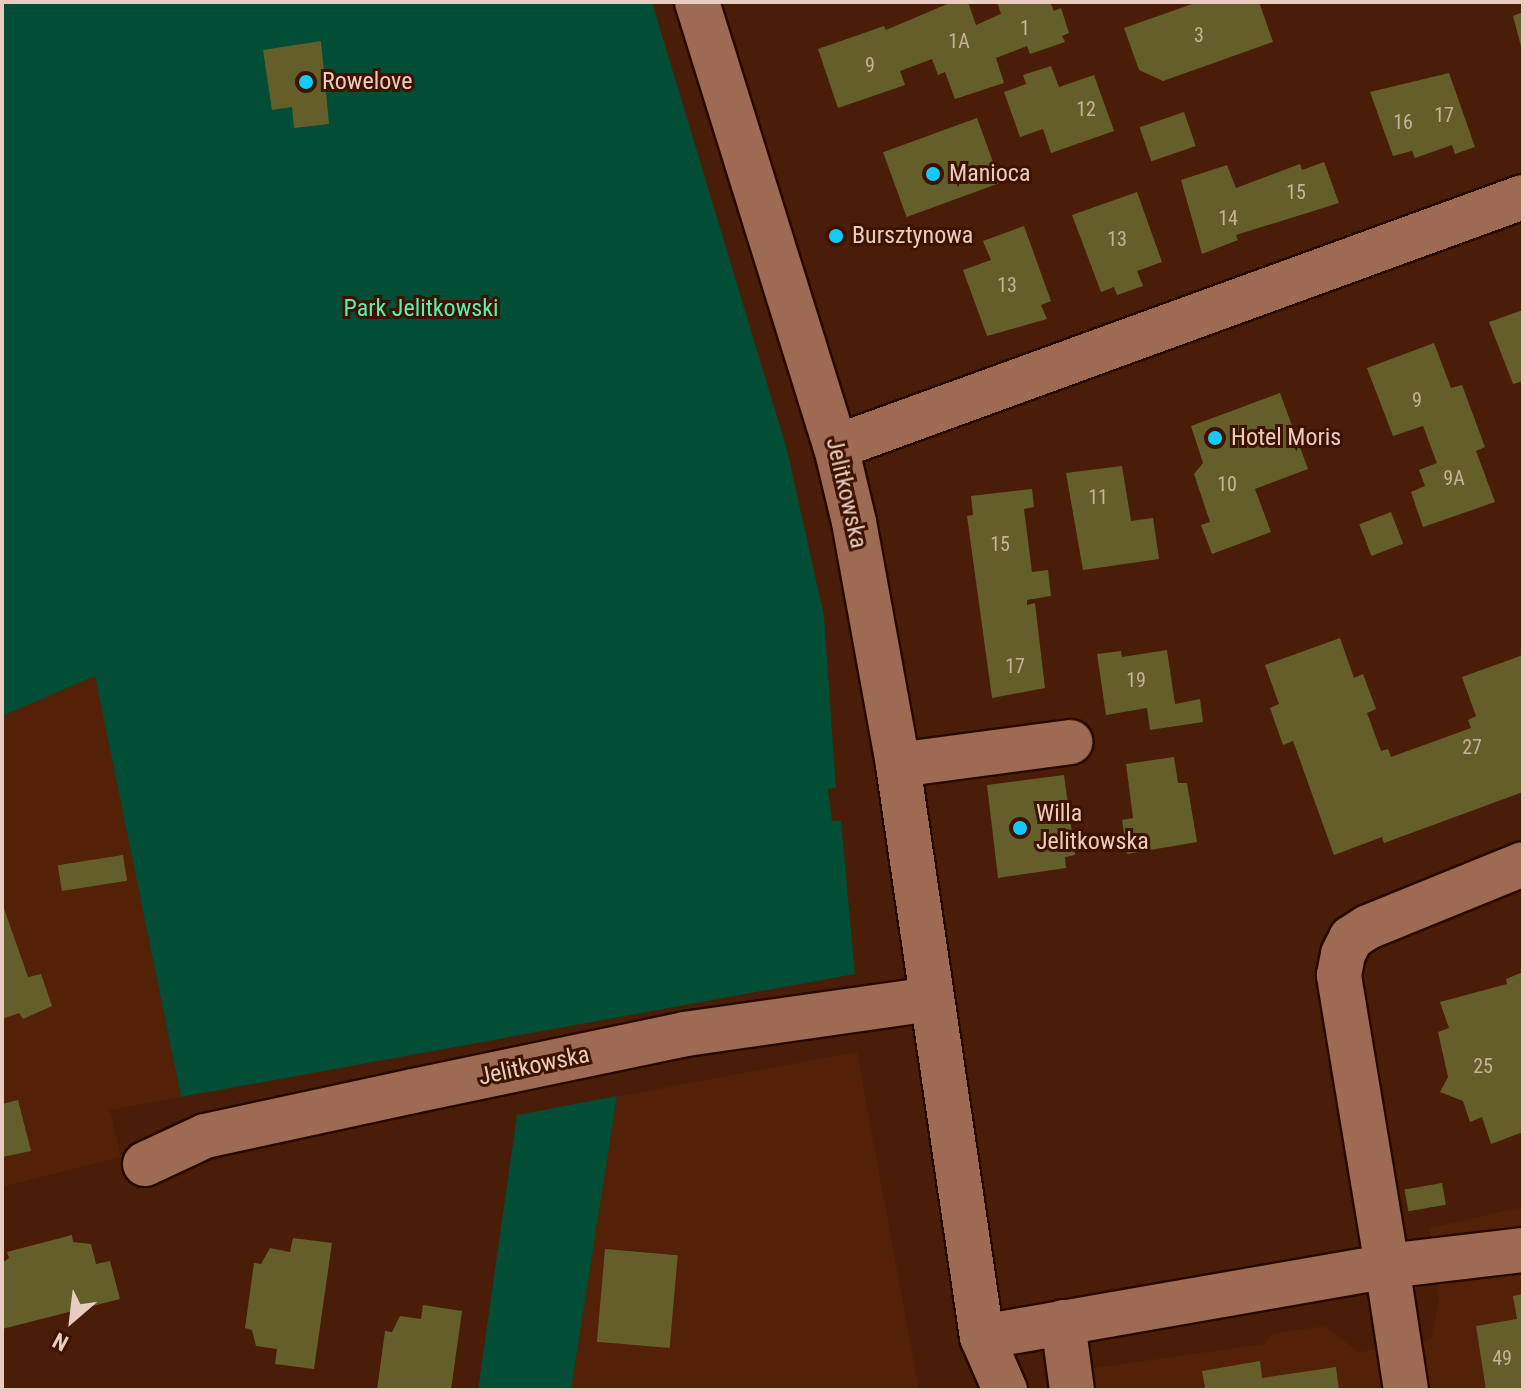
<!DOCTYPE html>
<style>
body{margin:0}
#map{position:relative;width:1525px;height:1392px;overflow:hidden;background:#491d08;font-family:"Roboto Condensed",sans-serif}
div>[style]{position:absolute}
.built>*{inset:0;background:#532107}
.green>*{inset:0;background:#014d35}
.building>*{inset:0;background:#645f2a;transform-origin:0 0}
.roads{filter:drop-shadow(2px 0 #280900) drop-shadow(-2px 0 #280900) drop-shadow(0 2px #280900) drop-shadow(0 -2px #280900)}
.minor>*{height:44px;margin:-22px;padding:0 22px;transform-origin:22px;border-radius:22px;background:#9d6a54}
.dots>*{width:22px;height:22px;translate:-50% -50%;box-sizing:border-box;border:4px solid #3d1300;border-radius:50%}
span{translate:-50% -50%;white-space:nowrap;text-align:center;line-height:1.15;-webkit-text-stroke:6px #3d1300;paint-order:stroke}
.number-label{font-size:20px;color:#c8b19a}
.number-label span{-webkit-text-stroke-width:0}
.poi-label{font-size:24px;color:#e9ccc0}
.left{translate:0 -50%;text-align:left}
.park-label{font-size:24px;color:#57f1b5}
.street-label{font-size:24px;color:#e9ccc0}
.frame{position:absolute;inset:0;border:4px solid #e9ccc0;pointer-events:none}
.north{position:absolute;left:32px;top:1280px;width:80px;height:80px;-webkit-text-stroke:6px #3d1300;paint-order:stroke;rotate:208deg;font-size:22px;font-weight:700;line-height:32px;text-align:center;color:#e9ccc0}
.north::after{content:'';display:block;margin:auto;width:28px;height:36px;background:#e9ccc0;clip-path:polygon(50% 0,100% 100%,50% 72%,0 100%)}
</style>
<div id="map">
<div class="built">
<i style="clip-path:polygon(95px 675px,181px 1097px,110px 1110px,121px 1157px,2px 1187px,2px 716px)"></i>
<i style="clip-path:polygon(857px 1052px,919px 1390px,478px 1390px,517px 1115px)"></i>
<i style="clip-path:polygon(1523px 1207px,1523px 1390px,1056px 1390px,1080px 1370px,1264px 1344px,1271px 1334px,1324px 1326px,1359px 1352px,1431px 1340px,1439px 1300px,1429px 1228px)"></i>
</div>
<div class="green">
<i style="clip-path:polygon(2px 2px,652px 2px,787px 450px,824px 616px,836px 788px,828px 789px,832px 821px,841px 821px,855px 974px,181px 1097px,95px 676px,2px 716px)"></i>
<i style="clip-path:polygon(617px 1096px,571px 1390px,478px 1390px,517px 1115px)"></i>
</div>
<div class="building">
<i style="clip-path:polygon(952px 2px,968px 2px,976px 25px,1001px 14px,997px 2px,1050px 2px,1054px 11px,1061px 8px,1069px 33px,1062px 36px,1065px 42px,1030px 54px,1027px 46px,996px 58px,1004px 83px,955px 99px,945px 72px,938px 75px,932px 59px,900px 71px,905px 85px,838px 108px,818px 49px,884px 26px,886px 30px)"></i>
<i style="clip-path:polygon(1198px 2px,1259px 2px,1273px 42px,1163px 81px,1139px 70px,1124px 28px)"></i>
<i style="clip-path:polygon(1523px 12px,1523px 54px,1513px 16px)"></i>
<i style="clip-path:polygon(321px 41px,329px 124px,294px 128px,292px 107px,272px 110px,263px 50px)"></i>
<i style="clip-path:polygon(1051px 66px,1059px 87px,1094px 75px,1114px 131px,1051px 153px,1043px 129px,1020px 137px,1004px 92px,1026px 84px,1023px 75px)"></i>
<i style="clip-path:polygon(1449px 73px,1475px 147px,1455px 154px,1452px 145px,1415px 158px,1412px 151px,1393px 156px,1370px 92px)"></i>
<i style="left:1184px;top:112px;width:36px;height:47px;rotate:71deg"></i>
<i style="left:977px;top:118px;width:69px;height:100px;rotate:70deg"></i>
<i style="clip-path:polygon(1324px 162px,1339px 203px,1236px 235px,1238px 240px,1202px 254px,1181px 180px,1227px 165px,1236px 188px,1300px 164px,1302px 170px)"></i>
<i style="clip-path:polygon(1137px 192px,1162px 262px,1137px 271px,1143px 286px,1117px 295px,1114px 287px,1101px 292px,1072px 215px)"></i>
<i style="clip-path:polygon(1024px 226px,1051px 301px,1041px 305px,1047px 319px,987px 336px,963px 270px,991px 260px,983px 241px)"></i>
<i style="clip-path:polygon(1523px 310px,1523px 381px,1513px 384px,1489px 322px)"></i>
<i style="clip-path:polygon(1434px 343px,1451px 388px,1462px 385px,1485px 447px,1476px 451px,1495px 502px,1423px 527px,1411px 492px,1425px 486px,1419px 470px,1437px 463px,1423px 426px,1393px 436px,1367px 368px)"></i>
<i style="clip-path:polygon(1280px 393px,1308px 469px,1255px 489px,1271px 532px,1212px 554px,1201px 525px,1210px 522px,1194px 474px,1203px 463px,1191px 426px)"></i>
<i style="clip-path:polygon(1122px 466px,1131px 521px,1153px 518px,1159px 559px,1083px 570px,1066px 473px)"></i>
<i style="clip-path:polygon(1032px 489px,1034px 507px,1024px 509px,1032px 572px,1048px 570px,1051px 596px,1027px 600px,1027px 605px,1035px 603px,1045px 688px,992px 698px,967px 516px,973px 515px,971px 496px)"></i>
<i style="left:1391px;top:512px;width:34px;height:34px;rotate:69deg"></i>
<i style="clip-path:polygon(1340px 638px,1354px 678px,1363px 674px,1376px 709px,1367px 713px,1381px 751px,1388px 749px,1391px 757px,1471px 728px,1468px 720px,1476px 716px,1462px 677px,1523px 655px,1523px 792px,1384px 843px,1382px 837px,1334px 855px,1293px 741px,1283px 745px,1270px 708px,1279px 704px,1265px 665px)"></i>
<i style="clip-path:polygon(1167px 650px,1175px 704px,1200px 699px,1203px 722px,1150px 730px,1147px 708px,1106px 715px,1097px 654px,1121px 651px,1122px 657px)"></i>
<i style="clip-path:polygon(1174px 757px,1178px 783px,1187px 783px,1197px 842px,1127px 854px,1122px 820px,1133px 818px,1126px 764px)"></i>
<i style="clip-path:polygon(1064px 775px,1075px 855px,1065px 857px,1066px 868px,998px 878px,987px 785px)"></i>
<i style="left:123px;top:855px;width:26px;height:66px;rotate:81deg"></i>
<i style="clip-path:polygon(2px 903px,28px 977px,41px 974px,52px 1006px,23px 1019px,19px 1013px,2px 1019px)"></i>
<i style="clip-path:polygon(1523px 972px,1523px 1132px,1491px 1144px,1482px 1117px,1470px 1122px,1463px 1101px,1440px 1092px,1448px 1077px,1438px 1032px,1449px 1028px,1440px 1002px,1507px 984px,1506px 979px)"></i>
<i style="clip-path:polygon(18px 1100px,31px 1151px,2px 1157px,2px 1104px)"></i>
<i style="left:1442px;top:1183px;width:22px;height:38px;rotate:80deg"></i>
<i style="clip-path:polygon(72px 1235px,73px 1242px,91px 1244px,96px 1264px,110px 1261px,120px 1299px,2px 1329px,2px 1263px,9px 1258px,7px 1252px)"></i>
<i style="clip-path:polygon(293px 1238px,332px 1243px,314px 1369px,275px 1364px,277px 1349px,256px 1346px,252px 1330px,245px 1328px,254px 1263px,261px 1264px,270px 1248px,290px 1252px)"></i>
<i style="left:605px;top:1249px;width:73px;height:93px;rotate:5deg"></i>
<i style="clip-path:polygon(1523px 1294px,1523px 1390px,1486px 1390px,1476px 1326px,1517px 1319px,1513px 1296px)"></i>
<i style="clip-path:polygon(423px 1305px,462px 1311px,451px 1390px,377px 1390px,385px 1331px,392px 1332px,400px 1316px,421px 1319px)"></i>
<i style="clip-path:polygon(1260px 1361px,1262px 1378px,1336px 1367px,1339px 1390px,1199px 1390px,1205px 1387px,1202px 1371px)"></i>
</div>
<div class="roads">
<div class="minor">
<i style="left:697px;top:2px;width:466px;rotate:72.7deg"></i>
<i style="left:836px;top:447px;width:77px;rotate:76.5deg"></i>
<i style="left:854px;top:522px;width:247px;rotate:79.7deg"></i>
<i style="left:898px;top:765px;width:578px;rotate:81.65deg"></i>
<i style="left:982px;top:1337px;width:58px;rotate:66.5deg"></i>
<i style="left:836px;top:447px;width:731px;rotate:-20deg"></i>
<i style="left:898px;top:765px;width:174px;rotate:-7.6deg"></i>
<i style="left:145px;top:1164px;width:66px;rotate:-25deg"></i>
<i style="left:205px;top:1136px;width:213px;rotate:-12.2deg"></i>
<i style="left:413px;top:1091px;width:278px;rotate:-11.8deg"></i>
<i style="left:685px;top:1034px;width:248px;rotate:-8.1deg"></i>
<i style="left:1063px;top:1322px;width:69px;rotate:82.5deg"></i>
<i style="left:982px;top:1337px;width:411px;rotate:-9.9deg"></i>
<i style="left:1387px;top:1266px;width:295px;rotate:-99.4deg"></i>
<i style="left:1339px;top:975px;width:21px;rotate:-79deg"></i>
<i style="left:1343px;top:954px;width:18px;rotate:-63deg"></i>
<i style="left:1351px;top:938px;width:20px;rotate:-33deg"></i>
<i style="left:1368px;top:927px;width:167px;rotate:-22.1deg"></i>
<i style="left:1406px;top:1390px;width:125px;rotate:-98.7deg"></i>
<i style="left:1387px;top:1266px;width:137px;rotate:-6.7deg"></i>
</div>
</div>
<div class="dots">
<i style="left:306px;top:82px;background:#14cafb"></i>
<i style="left:933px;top:174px;background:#14cafb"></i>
<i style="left:836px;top:236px;background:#14cafb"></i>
<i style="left:1215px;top:438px;background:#14cafb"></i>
<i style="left:1020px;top:828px;background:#14cafb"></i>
</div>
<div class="number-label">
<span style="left:1025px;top:28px">1</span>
<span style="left:1199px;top:35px">3</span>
<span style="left:959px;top:41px">1A</span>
<span style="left:870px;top:65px">9</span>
<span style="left:1086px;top:109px">12</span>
<span style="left:1444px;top:115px">17</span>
<span style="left:1403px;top:122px">16</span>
<span style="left:1296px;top:192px">15</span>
<span style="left:1228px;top:218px">14</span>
<span style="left:1117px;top:239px">13</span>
<span style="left:1007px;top:285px">13</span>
<span style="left:1417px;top:400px">9</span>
<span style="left:1454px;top:478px">9A</span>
<span style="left:1227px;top:484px">10</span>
<span style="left:1098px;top:497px">11</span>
<span style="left:1000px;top:544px">15</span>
<span style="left:1015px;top:666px">17</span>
<span style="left:1136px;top:680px">19</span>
<span style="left:1472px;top:747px">27</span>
<span style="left:1483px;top:1066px">25</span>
<span style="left:1502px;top:1358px">49</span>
</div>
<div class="poi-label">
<span class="left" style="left:322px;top:82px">Rowelove</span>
<span class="left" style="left:949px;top:174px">Manioca</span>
<span class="left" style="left:852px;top:236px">Bursztynowa</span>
<span class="left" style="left:1231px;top:438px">Hotel Moris</span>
<span class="left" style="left:1036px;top:828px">Willa<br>Jelitkowska</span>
</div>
<div class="park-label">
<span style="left:421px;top:309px">Park Jelitkowski</span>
</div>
<div class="street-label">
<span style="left:846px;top:493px;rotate:77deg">Jelitkowska</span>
<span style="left:534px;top:1066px;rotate:-12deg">Jelitkowska</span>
</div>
<div class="frame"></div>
<div class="north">N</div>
</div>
